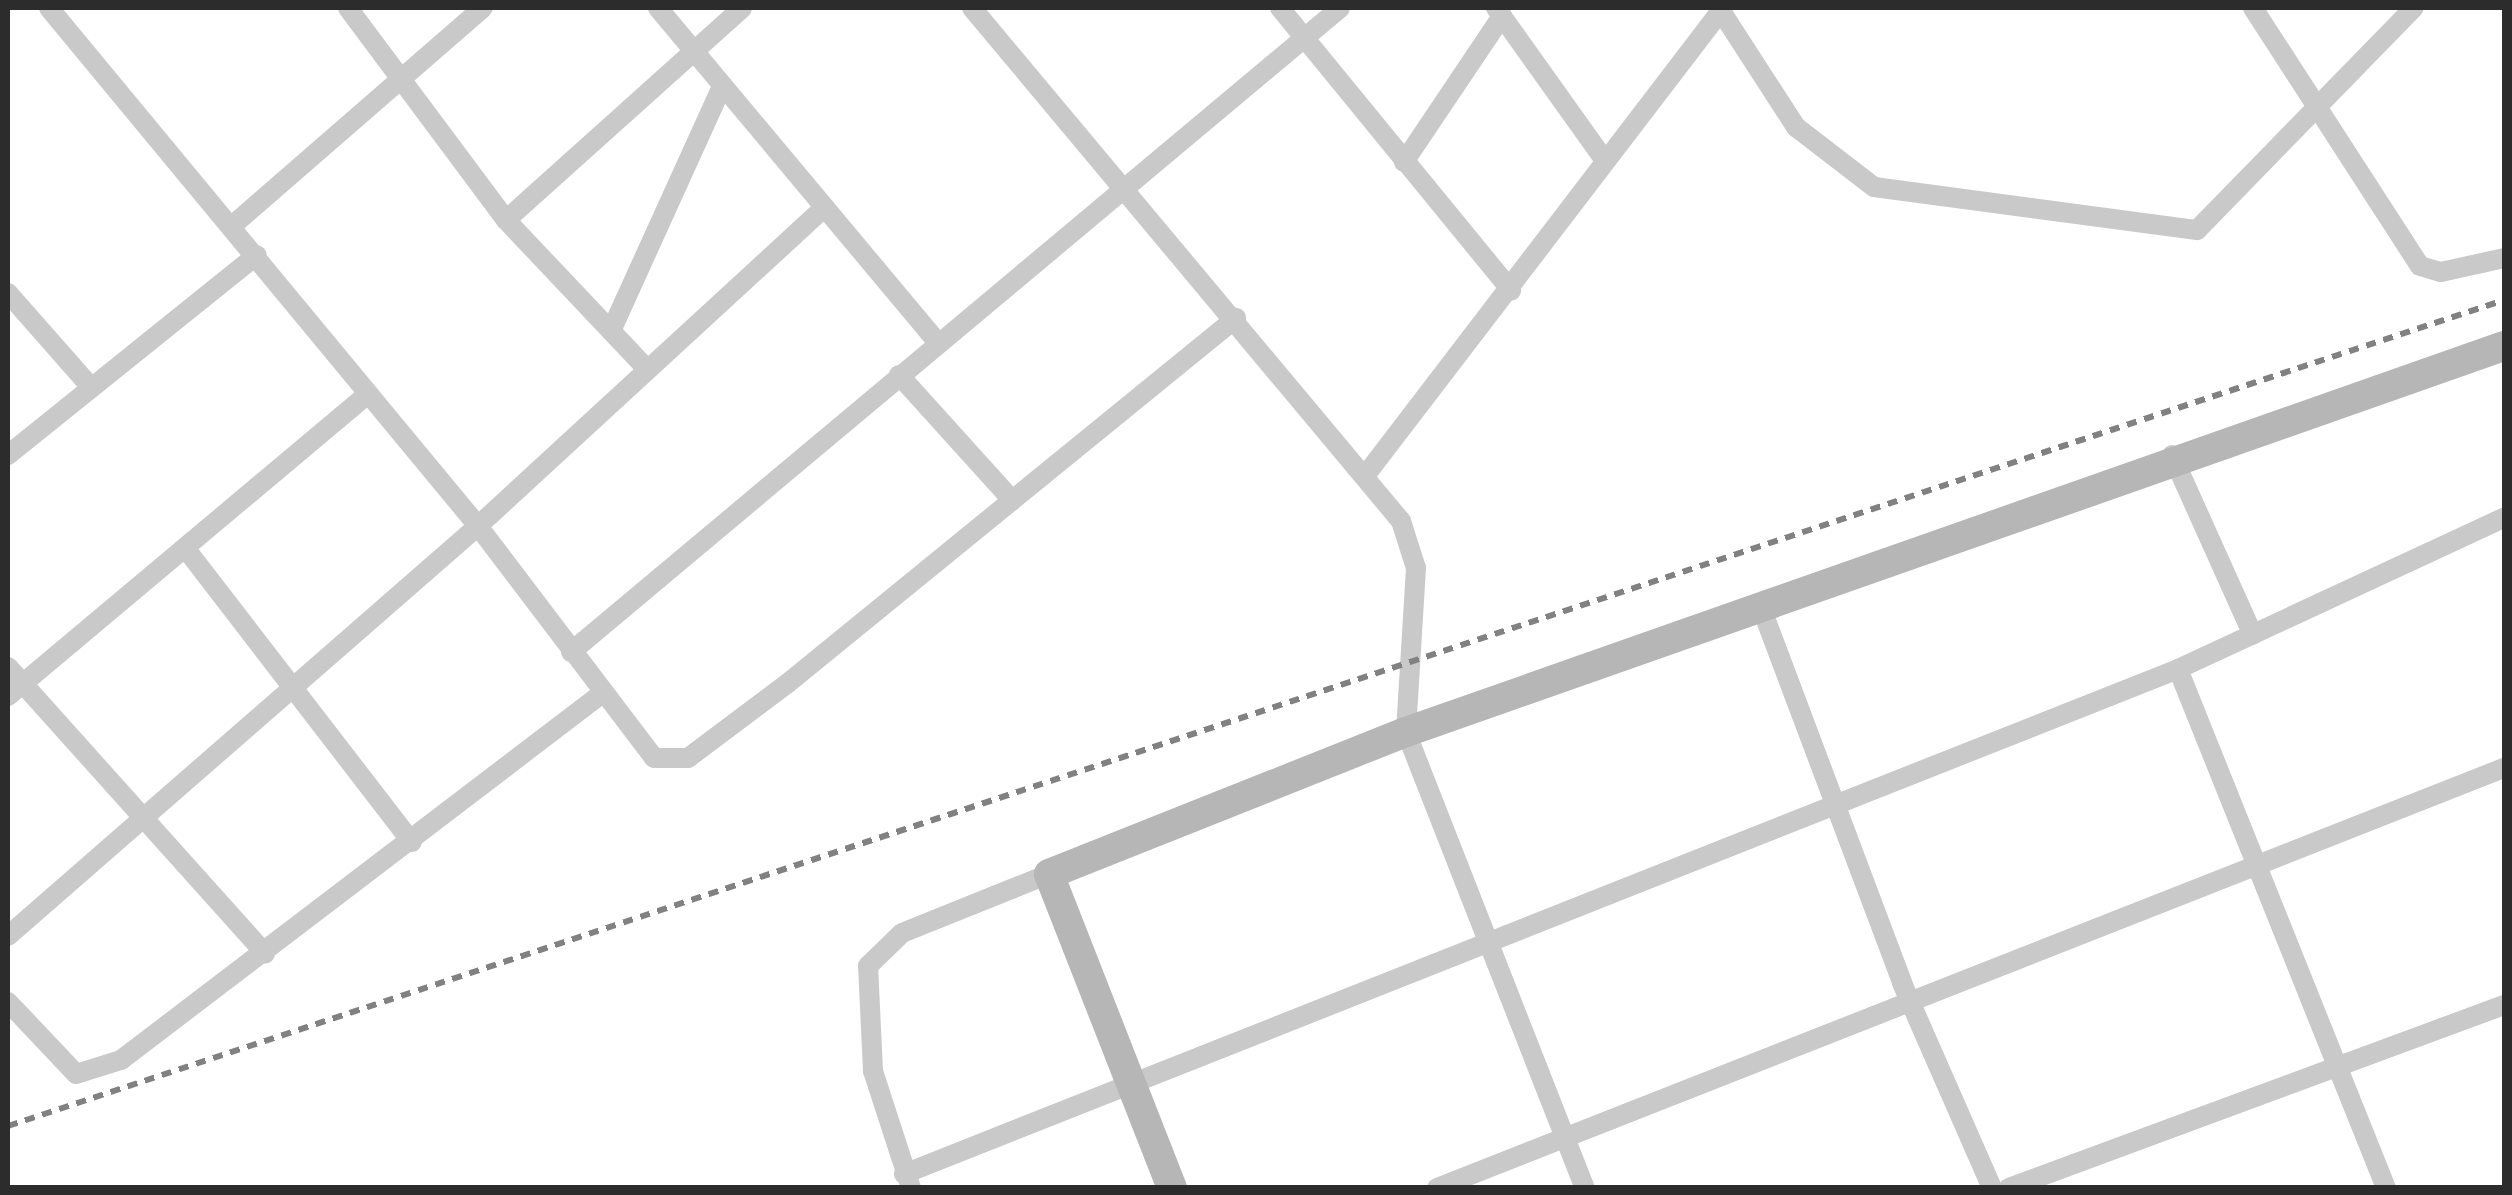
<!DOCTYPE html>
<style>
body{margin:0}
#map{position:relative;width:2512px;height:1195px;overflow:hidden;background:#fff;font-family:"Work Sans",sans-serif}
div>[style]{position:absolute}
.minor>*{height:20px;margin:-10px;padding:0 10px;transform-origin:10px;border-radius:10px;background:#c9c9c9}
.secondary>*{height:30px;margin:-15px;padding:0 15px;transform-origin:15px;border-radius:15px;background:#b6b6b6}
.rail>*{height:6px;margin-top:-3px;transform-origin:0;background:repeating-linear-gradient(90deg,#818181 0 10px,transparent 0 18px)}
span{translate:-50% -50%;white-space:nowrap;text-align:center;line-height:1.15;-webkit-text-stroke:10px #fff;paint-order:stroke}
.frame{position:absolute;inset:0;border:10px solid #2c2c2c;pointer-events:none}
</style>
<div id="map">
<div class="minor">
<i style="left:49px;top:8px;width:673px;rotate:50.37deg"></i>
<i style="left:478px;top:526px;width:291px;rotate:52.8deg"></i>
<i style="left:654px;top:758px;width:34px"></i>
<i style="left:688px;top:758px;width:125px;rotate:-36.9deg"></i>
<i style="left:788px;top:683px;width:578px;rotate:-39.17deg"></i>
<i style="left:348px;top:8px;width:264px;rotate:53.3deg"></i>
<i style="left:506px;top:220px;width:204px;rotate:46.6deg"></i>
<i style="left:658px;top:8px;width:433px;rotate:50.1deg"></i>
<i style="left:972px;top:8px;width:669px;rotate:50.1deg"></i>
<i style="left:1401px;top:521px;width:49px;rotate:72.3deg"></i>
<i style="left:1416px;top:568px;width:164px;rotate:93.5deg"></i>
<i style="left:1406px;top:732px;width:490px;rotate:68.6deg"></i>
<i style="left:1280px;top:8px;width:365px;rotate:50.7deg"></i>
<i style="left:1496px;top:8px;width:188px;rotate:54.5deg"></i>
<i style="left:1719px;top:8px;width:142px;rotate:57.1deg"></i>
<i style="left:1796px;top:127px;width:98px;rotate:37.6deg"></i>
<i style="left:1874px;top:187px;width:326px;rotate:7.6deg"></i>
<i style="left:2197px;top:230px;width:310px;rotate:-45.7deg"></i>
<i style="left:2253px;top:8px;width:307px;rotate:57.1deg"></i>
<i style="left:2420px;top:266px;width:22px;rotate:16deg"></i>
<i style="left:2441px;top:272px;width:65px;rotate:-12.5deg"></i>
<i style="left:1404px;top:162px;width:176px;rotate:-56.1deg"></i>
<i style="left:506px;top:220px;width:317px;rotate:-41.9deg"></i>
<i style="left:233px;top:225px;width:331px;rotate:-41deg"></i>
<i style="left:8px;top:293px;width:124px;rotate:48.6deg"></i>
<i style="left:611px;top:331px;width:269px;rotate:-65.6deg"></i>
<i style="left:899px;top:375px;width:169px;rotate:47.9deg"></i>
<i style="left:8px;top:455px;width:319px;rotate:-38.8deg"></i>
<i style="left:2172px;top:455px;width:197px;rotate:65.8deg"></i>
<i style="left:1368px;top:472px;width:584px;rotate:-52.58deg"></i>
<i style="left:186px;top:549px;width:370px;rotate:52.4deg"></i>
<i style="left:1761px;top:607px;width:402px;rotate:69.4deg"></i>
<i style="left:1902px;top:983px;width:224px;rotate:66.3deg"></i>
<i style="left:571px;top:652px;width:1003px;rotate:-39.94deg"></i>
<i style="left:8px;top:667px;width:385px;rotate:48.1deg"></i>
<i style="left:2178px;top:669px;width:559px;rotate:68.16deg"></i>
<i style="left:8px;top:696px;width:470px;rotate:-40deg"></i>
<i style="left:8px;top:936px;width:624px;rotate:-41.1deg"></i>
<i style="left:478px;top:526px;width:471px;rotate:-42.6deg"></i>
<i style="left:8px;top:1002px;width:99px;rotate:46.6deg"></i>
<i style="left:76px;top:1074px;width:47px;rotate:-17.3deg"></i>
<i style="left:121px;top:1060px;width:602px;rotate:-37.31deg"></i>
<i style="left:904px;top:1174px;width:1370px;rotate:-21.62deg"></i>
<i style="left:2178px;top:669px;width:359px;rotate:-24.9deg"></i>
<i style="left:911px;top:1188px;width:123px;rotate:-108deg"></i>
<i style="left:873px;top:1071px;width:105px;rotate:-92.7deg"></i>
<i style="left:868px;top:966px;width:47px;rotate:-44.1deg"></i>
<i style="left:902px;top:933px;width:158px;rotate:-21.9deg"></i>
<i style="left:1437px;top:1188px;width:1147px;rotate:-21.49deg"></i>
<i style="left:2009px;top:1188px;width:528px;rotate:-20.29deg"></i>
</div>
<div class="secondary">
<i style="left:1172px;top:1188px;width:337px;rotate:-111.4deg"></i>
<i style="left:1049px;top:874px;width:384px;rotate:-21.7deg"></i>
<i style="left:1406px;top:732px;width:1164px;rotate:-19.37deg"></i>
</div>
<div class="rail">
<i style="left:8px;top:1126px;width:2629px;rotate:-18.31deg"></i>
</div>
<div class="frame"></div>
</div>
